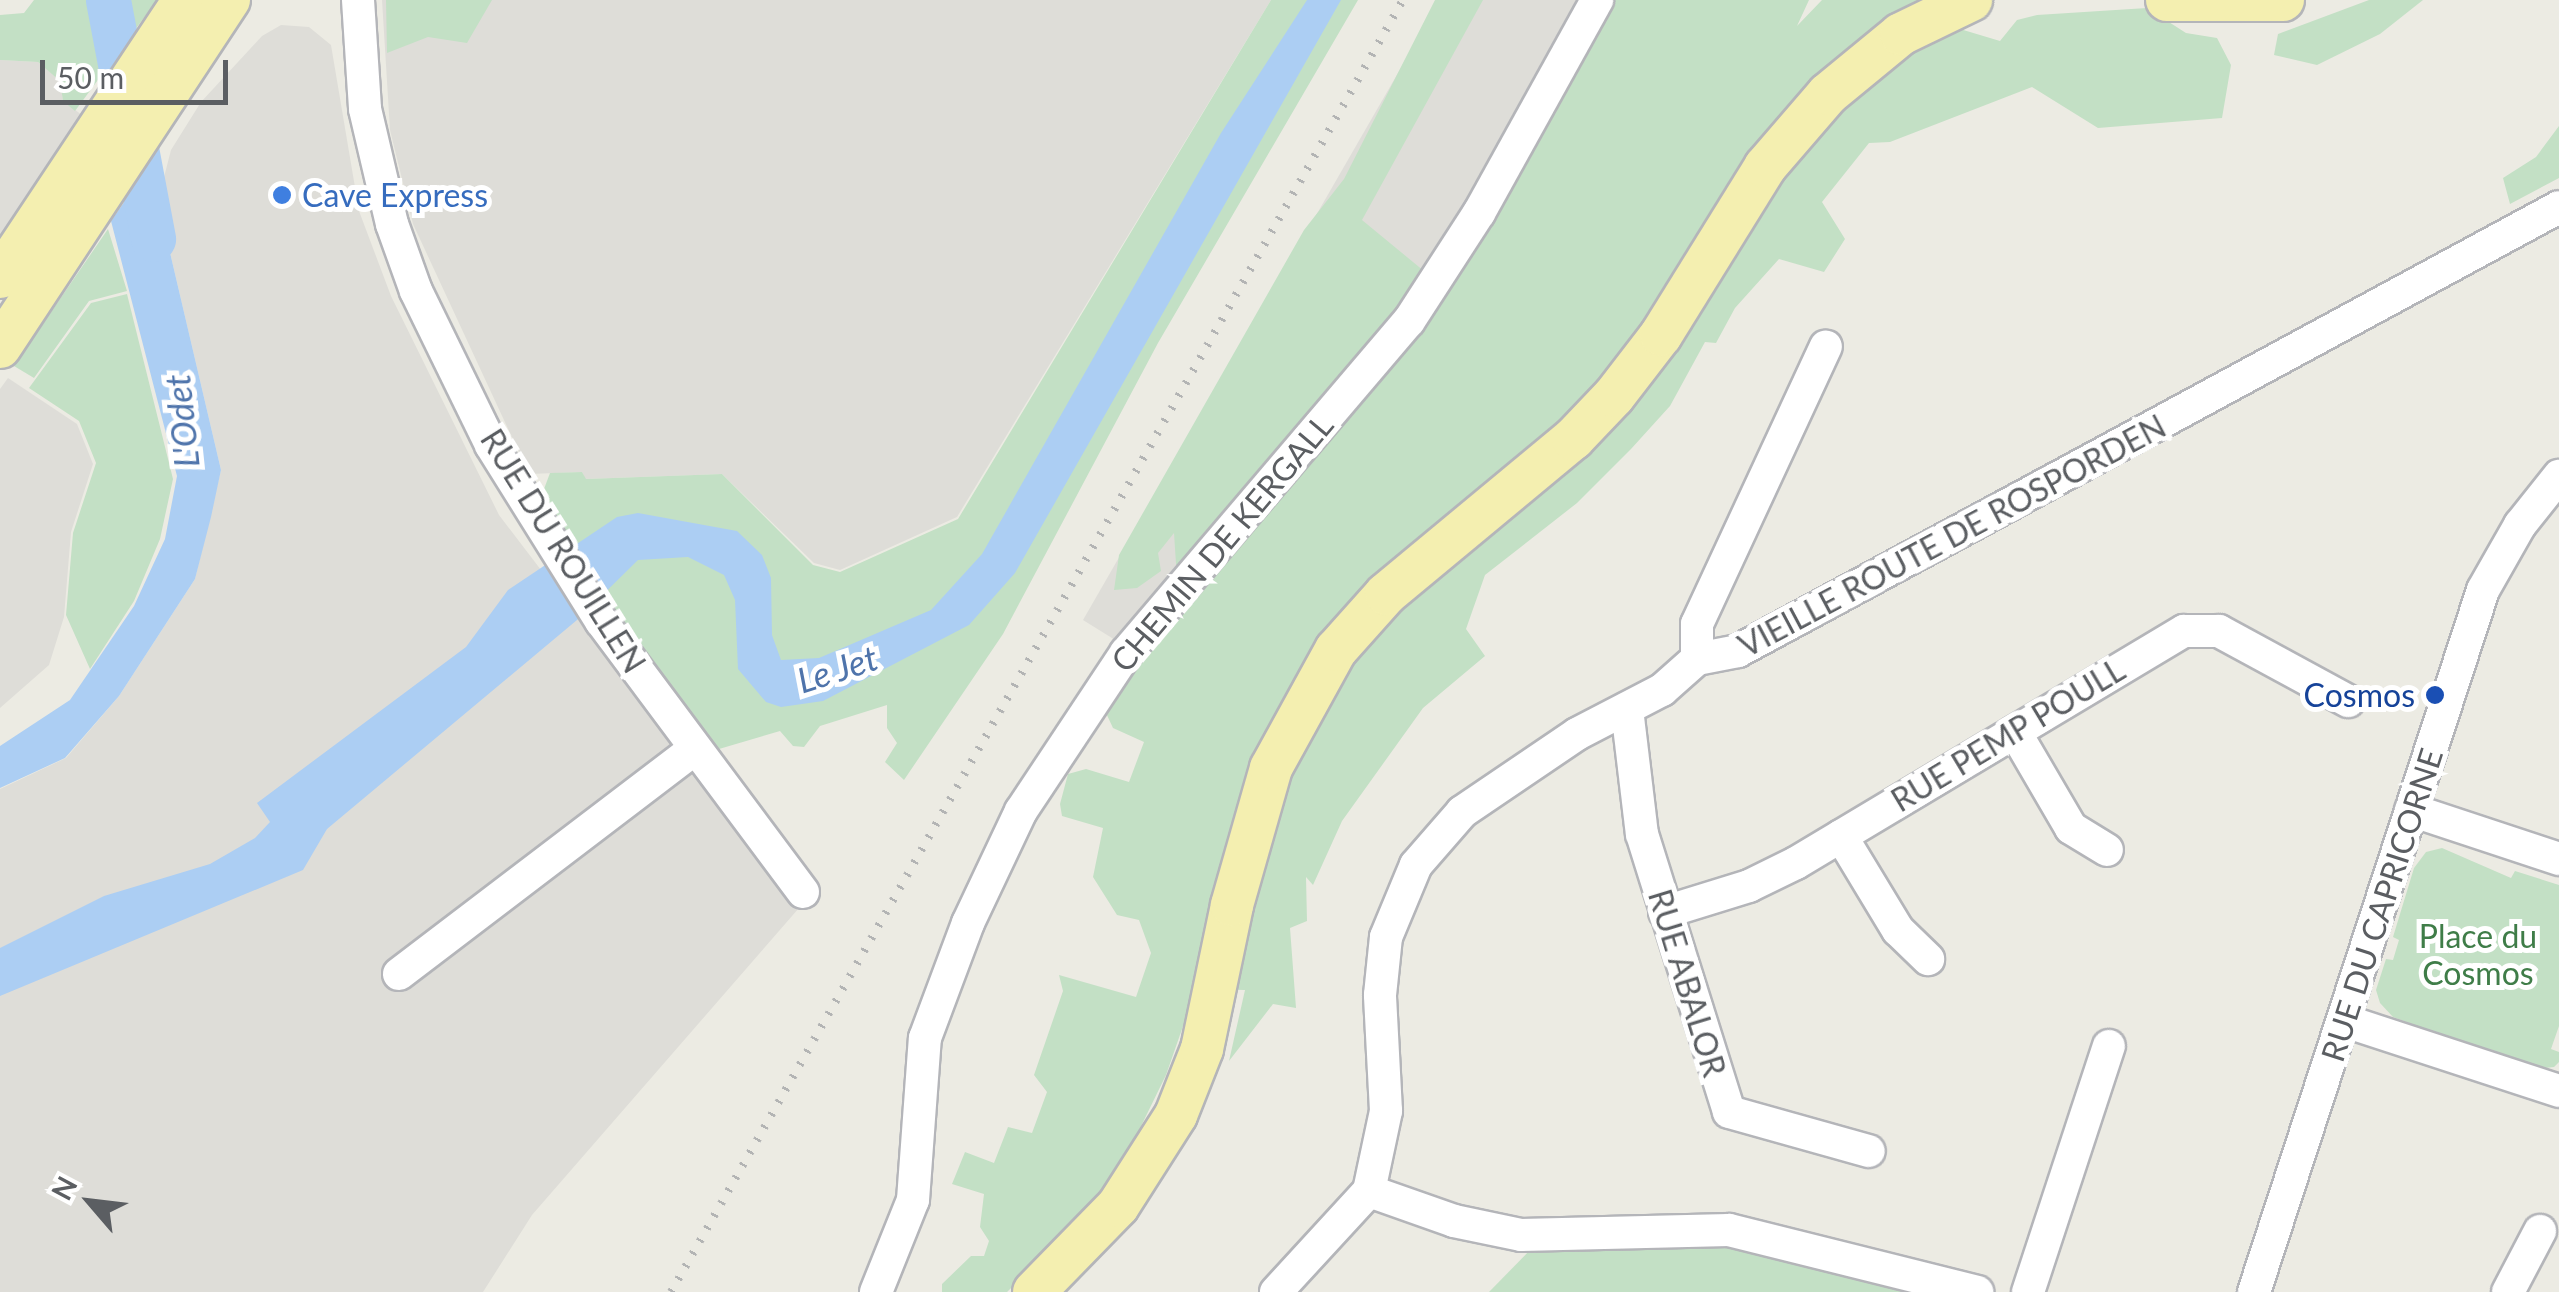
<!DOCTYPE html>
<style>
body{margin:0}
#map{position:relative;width:2559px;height:1292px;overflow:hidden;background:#ecebe3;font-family:Lato,sans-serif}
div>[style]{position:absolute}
.industrial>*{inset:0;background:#deddd8}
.green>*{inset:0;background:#c3e0c5}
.water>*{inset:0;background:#accef3}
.river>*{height:45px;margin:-22.5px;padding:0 22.5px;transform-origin:22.5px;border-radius:22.5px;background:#accef3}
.roads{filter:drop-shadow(2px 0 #b4b5b9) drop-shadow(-2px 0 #b4b5b9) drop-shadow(0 2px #b4b5b9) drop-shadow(0 -2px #b4b5b9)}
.minor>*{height:32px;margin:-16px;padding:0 16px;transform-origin:16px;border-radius:16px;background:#fff}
.major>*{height:42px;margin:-21px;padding:0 21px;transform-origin:21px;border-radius:21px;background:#f4efb0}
.rail>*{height:8px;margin-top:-4px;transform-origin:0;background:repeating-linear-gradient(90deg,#b3b4b4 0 2.5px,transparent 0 14.5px)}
.dots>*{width:28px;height:28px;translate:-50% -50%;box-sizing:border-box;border:5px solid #fff;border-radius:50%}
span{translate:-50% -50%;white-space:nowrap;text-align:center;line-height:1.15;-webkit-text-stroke:10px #fff;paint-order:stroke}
.shop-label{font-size:32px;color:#366cbe}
.left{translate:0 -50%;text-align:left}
.street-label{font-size:32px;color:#5b5e62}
.transit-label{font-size:32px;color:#164399}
.right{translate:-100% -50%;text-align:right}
.park-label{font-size:32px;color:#3f7d48}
.water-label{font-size:35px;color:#4f74ab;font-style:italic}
.north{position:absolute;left:40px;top:1152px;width:100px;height:100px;-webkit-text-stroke:8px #fff;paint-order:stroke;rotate:298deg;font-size:28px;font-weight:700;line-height:40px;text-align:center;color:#5b5e62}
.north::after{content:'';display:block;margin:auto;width:35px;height:45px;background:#5b5e62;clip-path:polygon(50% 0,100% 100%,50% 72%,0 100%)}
.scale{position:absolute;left:40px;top:60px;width:188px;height:45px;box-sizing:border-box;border:5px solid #5b5e62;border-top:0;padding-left:12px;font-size:30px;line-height:35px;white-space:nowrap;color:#5b5e62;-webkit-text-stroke:8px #fff;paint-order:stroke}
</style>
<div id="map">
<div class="industrial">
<i style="clip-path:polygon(382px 0,1271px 0,957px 517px,840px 570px,814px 563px,722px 474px,585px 479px,582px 472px,529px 474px,413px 224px,390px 130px)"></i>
<i style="clip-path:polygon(1440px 0,1581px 0,1428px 277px,1120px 643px,1083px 620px)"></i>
<i style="clip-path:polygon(281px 25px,309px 27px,331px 45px,359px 211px,391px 296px,499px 515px,799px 908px,532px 1215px,483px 1292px,0 1292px,0 789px,66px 758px,119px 696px,195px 579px,221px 470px,168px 244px,162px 185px,171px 150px,201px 102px,262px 36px)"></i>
<i style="clip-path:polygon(0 60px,38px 62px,61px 81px,63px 101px,86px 118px,0 241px)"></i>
<i style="clip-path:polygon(8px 378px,77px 424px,93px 464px,71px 532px,64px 617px,49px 665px,0 708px,0 389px)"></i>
</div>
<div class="green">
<i style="clip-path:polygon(34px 0,157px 0,75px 111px,63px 101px,60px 81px,38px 62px,0 60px,0 15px,24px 13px)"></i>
<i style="clip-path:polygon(386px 0,492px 0,467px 43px,428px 37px,387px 53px)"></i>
<i style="clip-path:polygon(1271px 0,1358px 0,1158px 343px,1003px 634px,904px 780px,885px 762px,897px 743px,887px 728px,887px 705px,820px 726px,804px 747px,793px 746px,780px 731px,719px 749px,634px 646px,541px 497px,550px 473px,582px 472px,586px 479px,722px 474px,813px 565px,840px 572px,958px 519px)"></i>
<i style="clip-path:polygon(1435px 0,1483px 0,1362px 220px,1430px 276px,1613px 0,1809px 0,1797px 26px,1822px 0,1948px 0,1960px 29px,2000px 41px,2017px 20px,2037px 15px,2147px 8px,2186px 33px,2217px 38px,2231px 65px,2222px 118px,2098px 128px,2032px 87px,1890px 142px,1869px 143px,1822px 202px,1845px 239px,1824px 272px,1779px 259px,1735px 308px,1716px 343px,1705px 342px,1670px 406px,1631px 449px,1577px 503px,1485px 575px,1466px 629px,1485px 656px,1423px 708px,1342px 821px,1313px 885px,1306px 877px,1307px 921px,1290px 928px,1296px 1008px,1273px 1004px,1229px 1061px,1245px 990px,1196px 989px,1166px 1075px,1125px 1159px,1066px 1234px,1007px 1292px,942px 1292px,942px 1284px,971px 1256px,984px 1256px,989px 1241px,980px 1227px,984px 1194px,952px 1184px,965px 1152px,994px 1163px,1008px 1127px,1032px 1133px,1047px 1092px,1034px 1075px,1063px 991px,1059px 975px,1136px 997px,1151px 953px,1139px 920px,1117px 915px,1093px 877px,1103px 828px,1062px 816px,1060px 804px,1068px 774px,1086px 769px,1129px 782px,1144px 742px,1113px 728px,1106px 713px,1113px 683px,1177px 579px,1174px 533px,1158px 553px,1161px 571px,1137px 588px,1114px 590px,1119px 555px,1304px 230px,1344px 179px)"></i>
<i style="clip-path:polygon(2369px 0,2423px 0,2380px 34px,2317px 65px,2274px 55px,2278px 34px)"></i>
<i style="clip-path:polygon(2559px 126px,2559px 178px,2510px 204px,2503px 178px,2536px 157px)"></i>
<i style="clip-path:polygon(108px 229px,127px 291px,89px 301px,34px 378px,14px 366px)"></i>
<i style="clip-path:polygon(127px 294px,173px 479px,160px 539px,134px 601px,90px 669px,66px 615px,73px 533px,96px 463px,79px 421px,29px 388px,91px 303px)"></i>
<i style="clip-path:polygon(2442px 848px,2511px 878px,2515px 871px,2559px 885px,2559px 1026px,2551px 1049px,2559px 1052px,2559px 1062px,2554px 1067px,2534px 1069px,2393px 1017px,2380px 1003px,2376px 990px,2386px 959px,2393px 960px,2399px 940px,2393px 937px,2414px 868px,2426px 852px)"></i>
<i style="clip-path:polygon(1706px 1237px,1933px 1292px,1489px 1292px,1537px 1243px)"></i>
</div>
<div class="water">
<i style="clip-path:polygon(1307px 0,1341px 0,1015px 573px,969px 625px,823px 701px,781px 707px,766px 702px,738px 669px,735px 600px,724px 575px,688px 557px,638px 560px,577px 620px,327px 829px,303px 870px,0 996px,0 948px,104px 896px,210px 864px,255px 838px,270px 822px,257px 803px,466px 647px,508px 590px,617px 517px,638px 513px,737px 531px,762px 555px,771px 578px,772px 635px,781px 660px,819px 658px,931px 610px,982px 554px,1221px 133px)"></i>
<i style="clip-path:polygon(159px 152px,168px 244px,221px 470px,211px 517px,195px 579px,119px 696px,65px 758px,0 788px,0 746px,70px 700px,134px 606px,165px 539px,177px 476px,111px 221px)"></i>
</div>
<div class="river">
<i style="left:108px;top:0;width:243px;rotate:79.3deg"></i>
</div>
<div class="roads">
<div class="minor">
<i style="left:358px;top:0;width:109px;rotate:86.3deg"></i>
<i style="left:365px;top:109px;width:118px;rotate:76.8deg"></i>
<i style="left:392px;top:224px;width:71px;rotate:70.3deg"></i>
<i style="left:416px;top:291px;width:171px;rotate:64deg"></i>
<i style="left:491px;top:445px;width:208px;rotate:58deg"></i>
<i style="left:601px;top:621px;width:338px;rotate:53.3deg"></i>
<i style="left:1697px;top:659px;width:35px;rotate:-90deg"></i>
<i style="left:1697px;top:624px;width:306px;rotate:-65.1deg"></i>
<i style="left:1627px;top:709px;width:126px;rotate:83.2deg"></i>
<i style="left:1642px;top:834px;width:291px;rotate:72.6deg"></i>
<i style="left:1729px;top:1112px;width:145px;rotate:15.6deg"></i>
<i style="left:2015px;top:732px;width:111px;rotate:59.7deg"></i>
<i style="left:2071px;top:828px;width:42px;rotate:31.4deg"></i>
<i style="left:2411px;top:810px;width:156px;rotate:18.3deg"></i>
<i style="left:1841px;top:836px;width:110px;rotate:58.8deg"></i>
<i style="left:1898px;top:930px;width:42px;rotate:44deg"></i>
<i style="left:1665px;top:912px;width:88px;rotate:-17.2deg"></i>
<i style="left:1749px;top:886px;width:52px;rotate:-26.1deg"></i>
<i style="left:1796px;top:863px;width:452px;rotate:-30.9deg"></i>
<i style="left:2184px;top:631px;width:35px"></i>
<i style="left:2219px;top:631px;width:147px;rotate:28.5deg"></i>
<i style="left:399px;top:974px;width:371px;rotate:-37.3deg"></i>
<i style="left:2345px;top:1021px;width:225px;rotate:18.1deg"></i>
<i style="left:1369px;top:1191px;width:90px;rotate:19.4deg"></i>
<i style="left:1454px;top:1221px;width:68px;rotate:11.8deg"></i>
<i style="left:1521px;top:1235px;width:208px;rotate:-1.4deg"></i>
<i style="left:1729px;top:1230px;width:256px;rotate:14deg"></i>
<i style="left:876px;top:1292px;width:99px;rotate:-68.1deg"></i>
<i style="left:913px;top:1200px;width:162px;rotate:-85.8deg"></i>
<i style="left:925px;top:1038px;width:123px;rotate:-69.5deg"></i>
<i style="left:968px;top:923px;width:124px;rotate:-64.7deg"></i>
<i style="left:1021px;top:811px;width:190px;rotate:-56.4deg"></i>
<i style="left:1126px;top:653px;width:436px;rotate:-49.6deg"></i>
<i style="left:1409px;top:321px;width:129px;rotate:-57.1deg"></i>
<i style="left:1479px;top:213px;width:244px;rotate:-61deg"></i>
<i style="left:1276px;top:1292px;width:137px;rotate:-47.4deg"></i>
<i style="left:1369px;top:1191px;width:82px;rotate:-78deg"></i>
<i style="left:1386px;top:1111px;width:116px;rotate:-93deg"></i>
<i style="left:1380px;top:995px;width:58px;rotate:-84.1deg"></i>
<i style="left:1386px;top:937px;width:78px;rotate:-67.4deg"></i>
<i style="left:1416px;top:865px;width:70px;rotate:-49deg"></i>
<i style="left:1462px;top:812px;width:139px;rotate:-34.1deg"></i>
<i style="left:1577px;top:734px;width:96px;rotate:-27.4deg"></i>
<i style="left:1662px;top:690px;width:47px;rotate:-41.5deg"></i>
<i style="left:1697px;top:659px;width:42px;rotate:-11deg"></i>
<i style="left:1738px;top:651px;width:933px;rotate:-28.4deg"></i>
<i style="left:2028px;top:1292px;width:259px;rotate:-71.8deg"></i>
<i style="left:2254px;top:1292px;width:738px;rotate:-71.93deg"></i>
<i style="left:2483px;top:590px;width:75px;rotate:-60.4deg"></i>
<i style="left:2520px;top:525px;width:63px;rotate:-51.5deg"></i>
<i style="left:2508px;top:1292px;width:69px;rotate:-62.3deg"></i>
</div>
<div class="major">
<i style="left:2167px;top:0;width:116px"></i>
<i style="left:0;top:277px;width:333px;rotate:-56.4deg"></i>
<i style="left:0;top:347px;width:416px;rotate:-56.6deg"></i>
<i style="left:1034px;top:1292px;width:120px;rotate:-45.7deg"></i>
<i style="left:1118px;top:1206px;width:108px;rotate:-57.5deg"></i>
<i style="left:1176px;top:1115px;width:71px;rotate:-68.5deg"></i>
<i style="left:1202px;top:1049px;width:147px;rotate:-78.2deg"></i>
<i style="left:1232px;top:905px;width:142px;rotate:-74.1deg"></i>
<i style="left:1271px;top:768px;width:135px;rotate:-61.2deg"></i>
<i style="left:1336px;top:650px;width:75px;rotate:-48.2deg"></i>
<i style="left:1386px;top:594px;width:243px;rotate:-39.7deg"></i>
<i style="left:1573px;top:439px;width:59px;rotate:-46.4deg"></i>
<i style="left:1614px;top:396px;width:77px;rotate:-52.4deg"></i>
<i style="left:1661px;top:335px;width:198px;rotate:-58.2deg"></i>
<i style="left:1765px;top:167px;width:96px;rotate:-49.2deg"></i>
<i style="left:1828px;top:94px;width:94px;rotate:-39.4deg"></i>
<i style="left:1901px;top:34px;width:78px;rotate:-25.9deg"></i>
</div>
</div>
<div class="rail">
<i style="left:671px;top:1292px;width:1485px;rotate:-60.47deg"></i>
</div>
<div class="dots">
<i style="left:282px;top:195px;background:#3f7fe0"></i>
<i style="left:2435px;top:695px;background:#1a4fb4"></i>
</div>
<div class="shop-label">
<span class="left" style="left:302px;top:195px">Cave Express</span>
</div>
<div class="street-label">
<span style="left:1952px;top:536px;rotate:-28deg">VIEILLE ROUTE DE ROSPORDEN</span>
<span style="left:1222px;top:543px;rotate:-50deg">CHEMIN DE KERGALL</span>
<span style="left:563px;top:551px;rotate:58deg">RUE DU ROUILLEN</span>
<span style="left:2008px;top:735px;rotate:-31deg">RUE PEMP POULL</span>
<span style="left:2382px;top:905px;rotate:-72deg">RUE DU CAPRICORNE</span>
<span style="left:1687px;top:983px;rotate:73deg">RUE ABALOR</span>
</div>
<div class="transit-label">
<span class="right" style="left:2415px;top:695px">Cosmos</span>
</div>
<div class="park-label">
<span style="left:2478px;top:955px">Place du<br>Cosmos</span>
</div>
<div class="water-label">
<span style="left:181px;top:421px;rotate:-96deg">L'Odet</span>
<span style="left:837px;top:668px;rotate:-18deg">Le Jet</span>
</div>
<div class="north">N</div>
<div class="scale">50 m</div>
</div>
